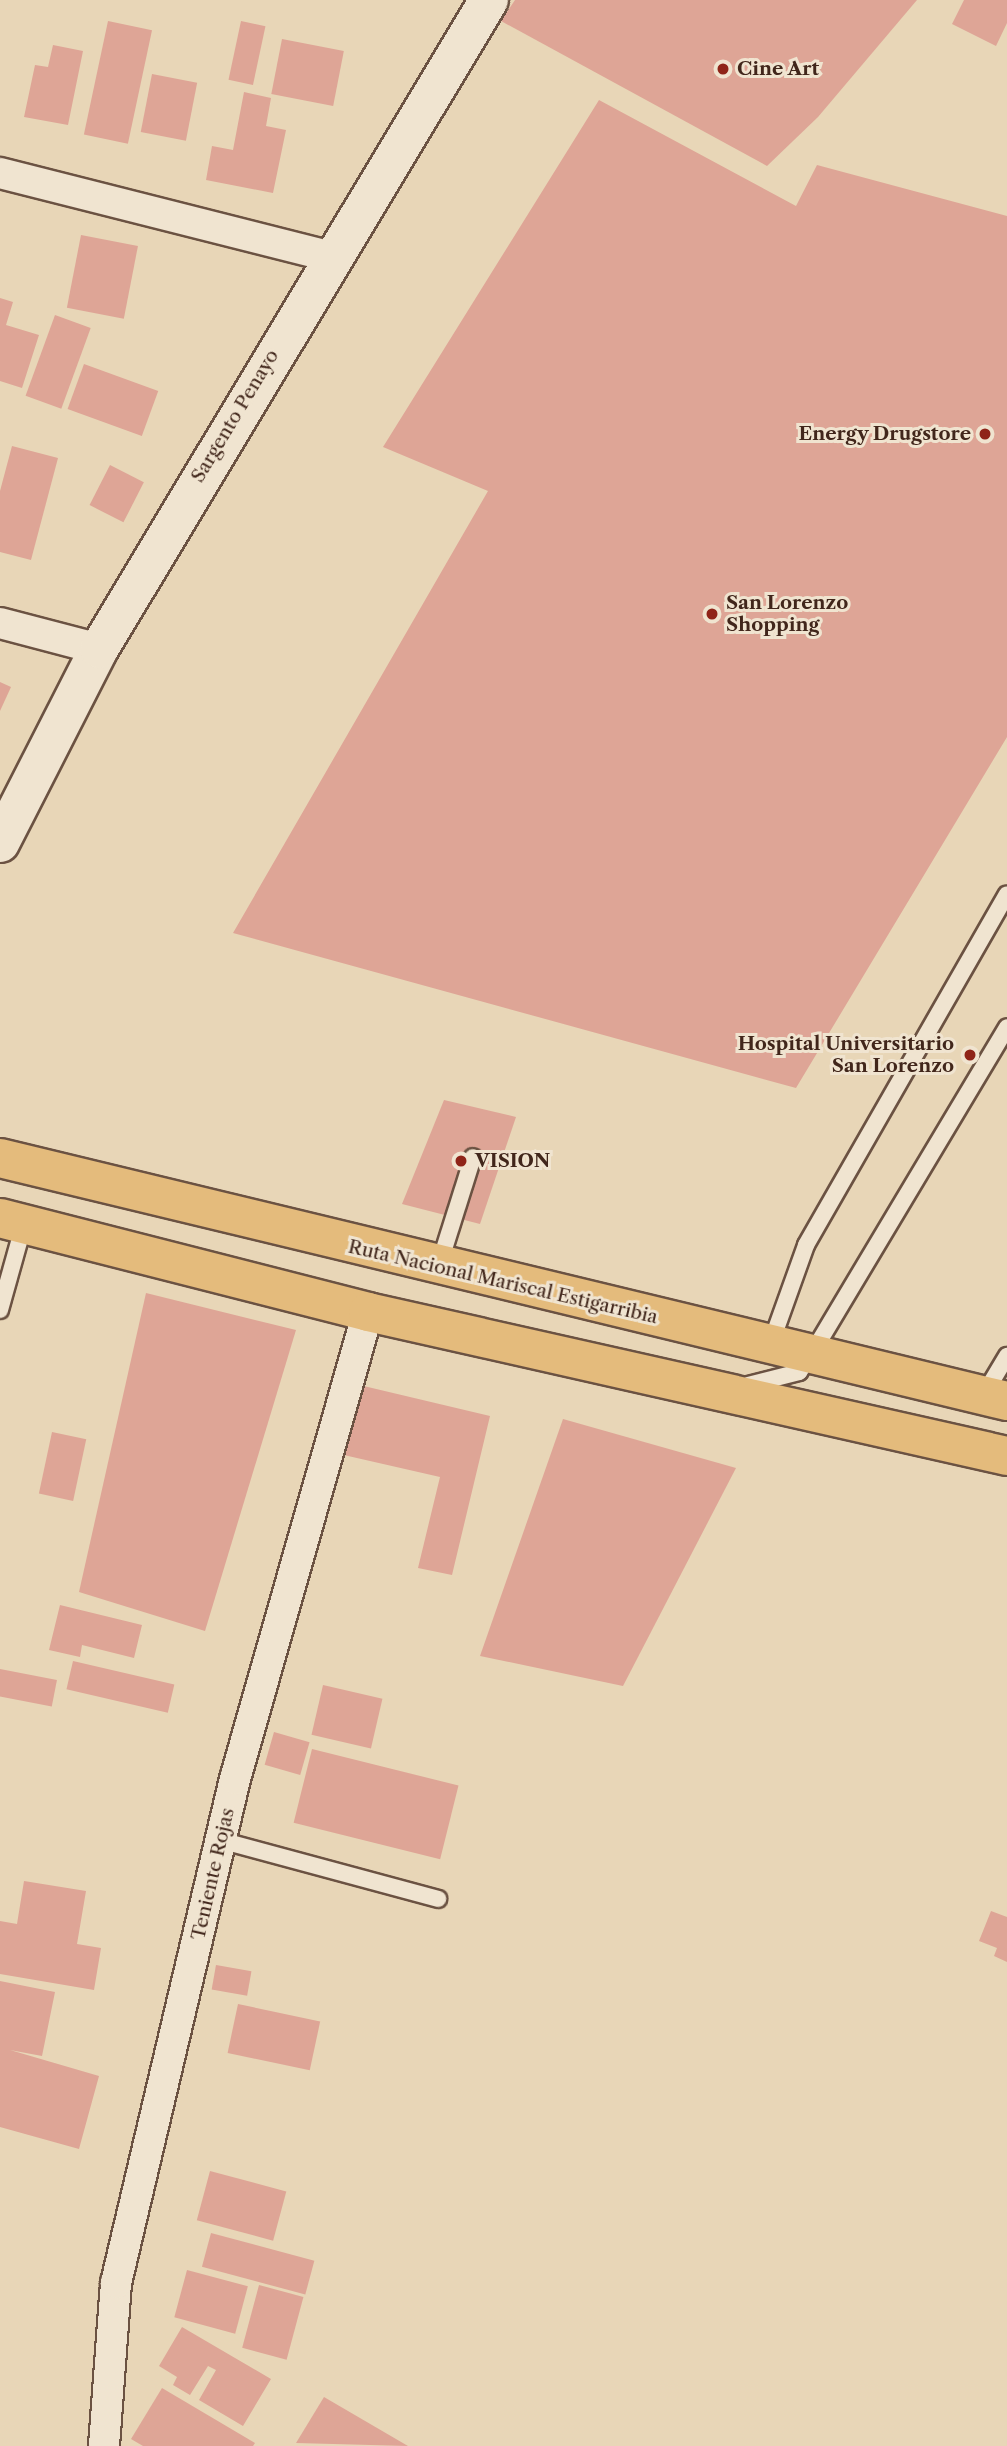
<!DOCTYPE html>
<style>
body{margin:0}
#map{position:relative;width:1007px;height:2446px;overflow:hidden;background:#e8d6b7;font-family:"Libre Caslon Text",serif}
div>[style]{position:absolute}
.building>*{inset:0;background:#dea596;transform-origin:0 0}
.roads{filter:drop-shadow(2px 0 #6b5242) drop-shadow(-2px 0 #6b5242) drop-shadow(0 2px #6b5242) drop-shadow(0 -2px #6b5242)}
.service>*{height:16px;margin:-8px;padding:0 8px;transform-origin:8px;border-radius:8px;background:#f0e4d0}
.minor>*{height:30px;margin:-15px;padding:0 15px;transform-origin:15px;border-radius:15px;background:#f0e4d0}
.tertiary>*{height:38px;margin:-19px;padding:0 19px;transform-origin:19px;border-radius:19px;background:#f0e4d0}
.trunk>*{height:38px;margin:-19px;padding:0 19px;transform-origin:19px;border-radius:19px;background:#e4bb7c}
.dots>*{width:19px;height:19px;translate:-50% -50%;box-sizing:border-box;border:4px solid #f0e4d0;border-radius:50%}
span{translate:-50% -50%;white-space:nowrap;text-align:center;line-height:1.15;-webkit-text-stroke:6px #f0e4d0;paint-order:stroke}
.poi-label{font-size:19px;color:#41261b;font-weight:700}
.left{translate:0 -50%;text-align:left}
.right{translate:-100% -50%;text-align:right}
.street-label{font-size:19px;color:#41261b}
</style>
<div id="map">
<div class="building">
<i style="clip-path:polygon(515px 0,917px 0,818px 117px,767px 166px,501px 21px)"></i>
<i style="clip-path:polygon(964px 0,1007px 0,1007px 23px,996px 46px,952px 24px)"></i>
<i style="left:108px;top:21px;width:45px;height:116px;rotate:12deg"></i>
<i style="left:241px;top:21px;width:25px;height:60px;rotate:12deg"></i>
<i style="left:282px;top:39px;width:63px;height:56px;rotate:11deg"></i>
<i style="clip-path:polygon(53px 45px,83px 51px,68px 125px,24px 117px,35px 65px,48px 67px)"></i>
<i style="left:152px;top:74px;width:46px;height:59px;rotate:11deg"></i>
<i style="clip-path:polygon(244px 92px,271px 98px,266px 126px,286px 130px,273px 193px,206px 180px,212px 146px,233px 150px)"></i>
<i style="clip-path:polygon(599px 100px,796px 206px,817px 165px,1007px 216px,1007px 737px,796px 1088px,233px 933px,488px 491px,383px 447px)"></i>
<i style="left:81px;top:235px;width:58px;height:74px;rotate:11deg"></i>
<i style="clip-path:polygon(0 298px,13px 302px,6px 325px,39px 335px,22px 388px,0 381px)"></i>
<i style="left:55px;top:315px;width:38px;height:86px;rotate:20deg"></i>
<i style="left:84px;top:364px;width:79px;height:48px;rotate:20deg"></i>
<i style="clip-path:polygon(12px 446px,58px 458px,31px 560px,0 552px,0 491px)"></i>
<i style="left:110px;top:465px;width:38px;height:45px;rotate:27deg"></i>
<i style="clip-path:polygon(0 682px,11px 687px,0 711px)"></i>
<i style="clip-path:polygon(444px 1100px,516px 1117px,480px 1224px,402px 1204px)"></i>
<i style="clip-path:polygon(146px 1293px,296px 1330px,205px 1631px,79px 1592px)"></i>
<i style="clip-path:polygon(351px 1383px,490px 1416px,452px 1575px,418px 1568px,440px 1477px,335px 1453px)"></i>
<i style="clip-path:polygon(563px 1419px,736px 1468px,623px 1686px,480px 1656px)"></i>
<i style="left:52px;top:1432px;width:35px;height:63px;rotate:12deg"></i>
<i style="clip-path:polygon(60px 1605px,142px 1625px,134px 1658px,82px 1645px,80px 1657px,49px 1650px)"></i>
<i style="left:73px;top:1661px;width:104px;height:29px;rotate:13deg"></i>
<i style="left:0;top:1669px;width:58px;height:27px;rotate:11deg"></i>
<i style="left:323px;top:1685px;width:61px;height:51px;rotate:13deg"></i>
<i style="left:274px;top:1732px;width:37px;height:34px;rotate:16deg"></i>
<i style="left:312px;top:1749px;width:151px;height:76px;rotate:14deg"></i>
<i style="clip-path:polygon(24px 1881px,86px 1891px,77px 1944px,101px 1948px,94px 1990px,0 1974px,0 1921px,17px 1924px)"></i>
<i style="clip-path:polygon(991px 1911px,1007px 1917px,1007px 1962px,994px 1956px,997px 1948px,979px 1941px)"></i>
<i style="left:216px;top:1965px;width:36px;height:25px;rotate:10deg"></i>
<i style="clip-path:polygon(0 1981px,55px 1992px,42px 2056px,10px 2050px,99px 2076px,79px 2149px,0 2127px)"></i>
<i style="left:238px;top:2004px;width:84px;height:50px;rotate:12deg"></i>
<i style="left:210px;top:2171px;width:79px;height:51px;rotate:15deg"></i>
<i style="left:211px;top:2233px;width:107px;height:35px;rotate:15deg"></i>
<i style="left:187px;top:2270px;width:63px;height:49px;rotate:15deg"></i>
<i style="left:259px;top:2285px;width:46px;height:65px;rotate:15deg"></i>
<i style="clip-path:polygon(182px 2327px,271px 2379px,243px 2426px,199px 2400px,216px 2370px,208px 2366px,190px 2395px,173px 2385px,177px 2377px,159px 2366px)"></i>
<i style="clip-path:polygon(162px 2388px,255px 2443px,253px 2446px,143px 2446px,131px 2439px)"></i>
<i style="clip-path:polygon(324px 2397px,408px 2446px,296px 2443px)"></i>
</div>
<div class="roads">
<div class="service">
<i style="left:439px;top:1265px;width:113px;rotate:-72.5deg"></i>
<i style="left:0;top:1310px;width:89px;rotate:-74.4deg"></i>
<i style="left:771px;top:1343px;width:104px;rotate:-70.3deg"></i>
<i style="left:806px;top:1245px;width:404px;rotate:-60.2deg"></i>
<i style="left:748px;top:1385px;width:53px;rotate:-14.3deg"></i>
<i style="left:799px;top:1372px;width:21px;rotate:-55deg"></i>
<i style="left:811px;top:1355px;width:382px;rotate:-59.1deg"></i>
<i style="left:983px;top:1396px;width:47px;rotate:-59deg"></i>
<i style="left:220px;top:1840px;width:226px;rotate:15.1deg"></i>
</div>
<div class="minor">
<i style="left:0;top:173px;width:341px;rotate:14.2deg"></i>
<i style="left:0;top:623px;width:102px;rotate:14.7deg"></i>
<i style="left:104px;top:2446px;width:163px;rotate:-85.8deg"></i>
<i style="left:116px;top:2283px;width:518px;rotate:-76.72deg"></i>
<i style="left:235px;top:1779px;width:486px;rotate:-74.1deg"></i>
</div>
<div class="tertiary">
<i style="left:0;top:843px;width:218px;rotate:-63deg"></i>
<i style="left:99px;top:649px;width:757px;rotate:-59deg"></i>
</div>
<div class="trunk">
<i style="left:0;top:1158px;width:1036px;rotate:13.57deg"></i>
<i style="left:0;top:1218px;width:380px;rotate:14.3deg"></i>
<i style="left:368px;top:1312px;width:655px;rotate:12.7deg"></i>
</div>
</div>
<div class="dots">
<i style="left:723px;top:69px;background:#8f2418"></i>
<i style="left:985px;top:434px;background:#8f2418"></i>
<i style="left:712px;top:614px;background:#8f2418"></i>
<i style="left:970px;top:1055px;background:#8f2418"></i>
<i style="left:461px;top:1161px;background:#8f2418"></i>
</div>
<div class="poi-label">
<span class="left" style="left:737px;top:69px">Cine Art</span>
<span class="right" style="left:971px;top:434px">Energy Drugstore</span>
<span class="left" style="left:726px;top:614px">San Lorenzo<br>Shopping</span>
<span class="right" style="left:954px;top:1055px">Hospital Universitario<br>San Lorenzo</span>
<span class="left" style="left:475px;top:1161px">VISION</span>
</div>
<div class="street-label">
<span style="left:235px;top:416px;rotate:-59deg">Sargento Penayo</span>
<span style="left:503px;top:1282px;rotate:13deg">Ruta Nacional Mariscal Estigarribia</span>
<span style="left:213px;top:1874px;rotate:-77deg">Teniente Rojas</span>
</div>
</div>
